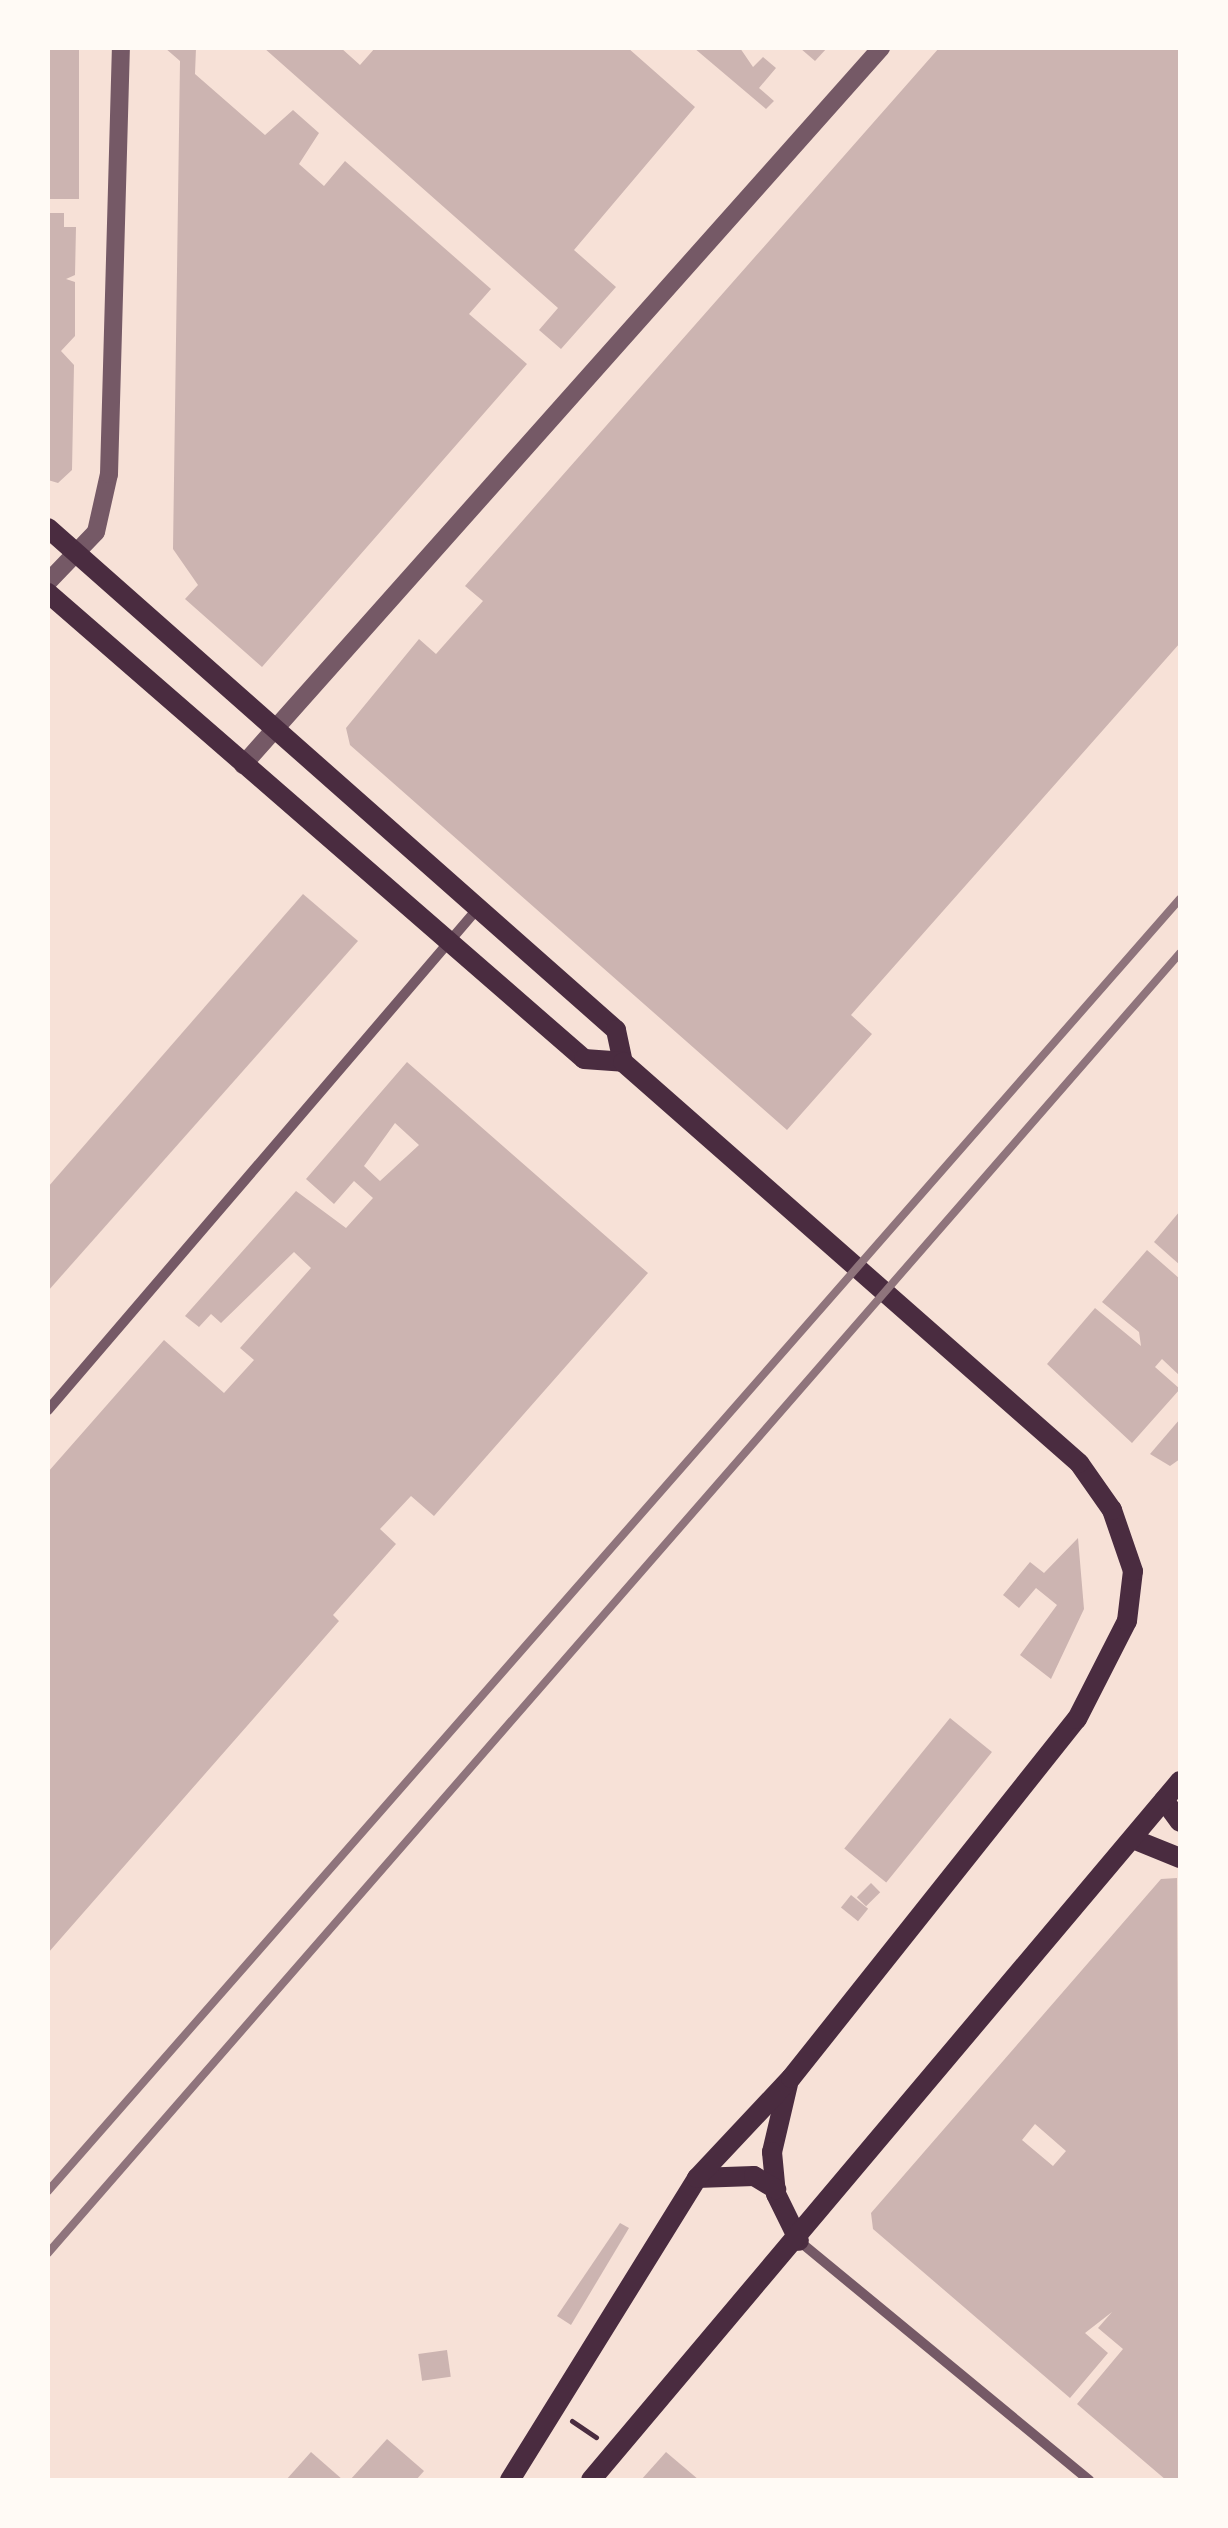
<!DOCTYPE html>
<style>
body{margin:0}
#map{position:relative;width:1228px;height:2528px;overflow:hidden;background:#f7e1d7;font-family:"IBM Plex Sans",sans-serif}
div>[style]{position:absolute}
.building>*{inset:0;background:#ccb4b1;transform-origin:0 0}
.path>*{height:5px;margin:-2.5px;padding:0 2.5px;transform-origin:2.5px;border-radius:2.5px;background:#4a2c40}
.minor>*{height:10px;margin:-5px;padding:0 5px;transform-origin:5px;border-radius:5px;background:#755966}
.tertiary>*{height:18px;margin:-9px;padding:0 9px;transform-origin:9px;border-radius:9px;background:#755966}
.secondary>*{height:20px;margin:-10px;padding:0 10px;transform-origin:10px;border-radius:10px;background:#4a2c40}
.rail>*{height:8px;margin:-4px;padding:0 4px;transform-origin:4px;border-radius:4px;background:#8f747c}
span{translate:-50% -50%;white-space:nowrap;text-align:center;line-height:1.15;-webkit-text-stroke:10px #fffaf5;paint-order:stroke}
.frame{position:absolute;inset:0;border:50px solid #fffaf5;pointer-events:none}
</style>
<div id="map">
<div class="building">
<i style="left:48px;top:48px;width:31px;height:151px"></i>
<i style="clip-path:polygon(165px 48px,196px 48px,195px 74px,265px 135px,293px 110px,319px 133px,299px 164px,324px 186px,345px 161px,491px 289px,469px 314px,527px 364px,262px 667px,185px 599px,198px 585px,173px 549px,180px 61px)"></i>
<i style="clip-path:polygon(264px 48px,341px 48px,360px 65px,375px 48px,628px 48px,695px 107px,574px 250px,616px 287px,561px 349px,539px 330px,558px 308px)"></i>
<i style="clip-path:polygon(694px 48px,740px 48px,753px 67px,763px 57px,776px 68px,759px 88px,774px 101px,766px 109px)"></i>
<i style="clip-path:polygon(800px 48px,827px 48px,815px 61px)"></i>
<i style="clip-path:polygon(939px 48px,1180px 48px,1180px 643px,851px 1015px,872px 1034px,787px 1130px,350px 745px,346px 728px,419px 639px,436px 654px,483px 601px,465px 586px)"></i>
<i style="clip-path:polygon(48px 213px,64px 213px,64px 227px,76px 227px,75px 275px,66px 279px,75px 282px,75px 336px,61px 351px,74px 365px,72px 470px,58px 483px,48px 480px)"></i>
<i style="clip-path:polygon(303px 894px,358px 941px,48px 1291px,48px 1187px)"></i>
<i style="clip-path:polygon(evenodd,407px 1062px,648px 1273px,434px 1516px,411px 1496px,380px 1529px,396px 1544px,333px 1615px,339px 1621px,48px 1953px,48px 1472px,164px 1340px,224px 1393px,254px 1360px,240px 1348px,311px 1268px,294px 1252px,221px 1323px,211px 1314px,199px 1327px,185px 1316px,296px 1191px,346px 1228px,373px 1198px,354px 1181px,334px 1204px,306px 1179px,407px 1062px,395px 1123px,419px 1145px,380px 1181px,364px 1166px,395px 1123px)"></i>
<i style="clip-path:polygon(1180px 1211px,1180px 1265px,1154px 1242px)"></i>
<i style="clip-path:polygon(1147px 1250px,1180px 1279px,1180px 1376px,1162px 1359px,1155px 1367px,1180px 1389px,1132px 1443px,1047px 1364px,1095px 1308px,1141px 1346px,1139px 1332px,1102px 1302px)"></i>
<i style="clip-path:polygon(1180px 1419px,1180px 1459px,1170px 1466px,1150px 1454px)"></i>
<i style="clip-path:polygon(1078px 1538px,1084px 1609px,1051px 1679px,1020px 1655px,1057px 1605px,1036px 1588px,1019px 1608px,1003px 1595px,1030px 1562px,1044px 1573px)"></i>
<i style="left:950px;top:1718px;width:54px;height:168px;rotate:39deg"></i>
<i style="clip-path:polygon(evenodd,1177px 1878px,1180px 2480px,1166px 2480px,1077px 2404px,1123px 2349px,1098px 2328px,1112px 2312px,1085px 2333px,1108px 2353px,1070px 2398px,873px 2229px,871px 2213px,1161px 1879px,1177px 1878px,1035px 2124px,1066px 2151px,1053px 2166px,1022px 2140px,1035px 2124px)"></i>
<i style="left:871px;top:1883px;width:13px;height:20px;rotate:45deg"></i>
<i style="left:851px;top:1895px;width:22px;height:16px;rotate:39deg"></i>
<i style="clip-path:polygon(620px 2223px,629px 2228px,571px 2325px,557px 2316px)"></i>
<i style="left:447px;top:2350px;width:27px;height:29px;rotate:82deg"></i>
<i style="clip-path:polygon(387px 2439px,424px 2471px,416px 2480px,350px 2480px)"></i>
<i style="clip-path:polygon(311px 2452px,343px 2480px,286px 2480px)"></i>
<i style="clip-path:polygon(666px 2452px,699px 2480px,641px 2480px)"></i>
</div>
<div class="path">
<i style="left:572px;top:2421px;width:29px;rotate:34deg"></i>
</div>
<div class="minor">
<i style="left:48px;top:1410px;width:662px;rotate:-49.41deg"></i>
<i style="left:799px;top:2241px;width:376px;rotate:39.5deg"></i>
</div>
<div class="tertiary">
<i style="left:48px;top:582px;width:69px;rotate:-46.2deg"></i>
<i style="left:96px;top:532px;width:59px;rotate:-77.4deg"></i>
<i style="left:109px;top:474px;width:426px;rotate:-88.4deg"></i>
<i style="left:243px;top:765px;width:960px;rotate:-48.34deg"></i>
</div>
<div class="secondary">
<i style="left:48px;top:528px;width:758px;rotate:41.47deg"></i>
<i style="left:616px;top:1030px;width:33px;rotate:78deg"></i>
<i style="left:48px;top:593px;width:710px;rotate:41deg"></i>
<i style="left:584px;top:1059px;width:39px;rotate:4deg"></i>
<i style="left:1164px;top:1800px;width:27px;rotate:54deg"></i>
<i style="left:1133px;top:1839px;width:51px;rotate:22deg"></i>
<i style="left:788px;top:2084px;width:70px;rotate:103.2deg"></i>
<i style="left:772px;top:2152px;width:42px;rotate:84.6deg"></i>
<i style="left:776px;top:2194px;width:52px;rotate:63.9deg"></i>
<i style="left:697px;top:2178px;width:57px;rotate:-2deg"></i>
<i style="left:754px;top:2176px;width:26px;rotate:31deg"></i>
<i style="left:510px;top:2480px;width:355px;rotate:-58.2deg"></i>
<i style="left:697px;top:2178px;width:137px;rotate:-46.8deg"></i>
<i style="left:791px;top:2078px;width:459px;rotate:-51.5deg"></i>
<i style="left:1077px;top:1719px;width:110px;rotate:-63deg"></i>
<i style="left:1127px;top:1621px;width:50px;rotate:-83.2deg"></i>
<i style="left:1133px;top:1571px;width:65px;rotate:-109deg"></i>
<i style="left:1112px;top:1510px;width:57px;rotate:-125.1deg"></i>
<i style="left:1079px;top:1463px;width:607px;rotate:-138.67deg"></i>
<i style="left:591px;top:2480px;width:914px;rotate:-49.88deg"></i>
</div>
<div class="rail">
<i style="left:48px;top:2191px;width:1718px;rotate:-48.78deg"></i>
<i style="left:48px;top:2253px;width:1724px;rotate:-48.95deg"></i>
</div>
<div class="frame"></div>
</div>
